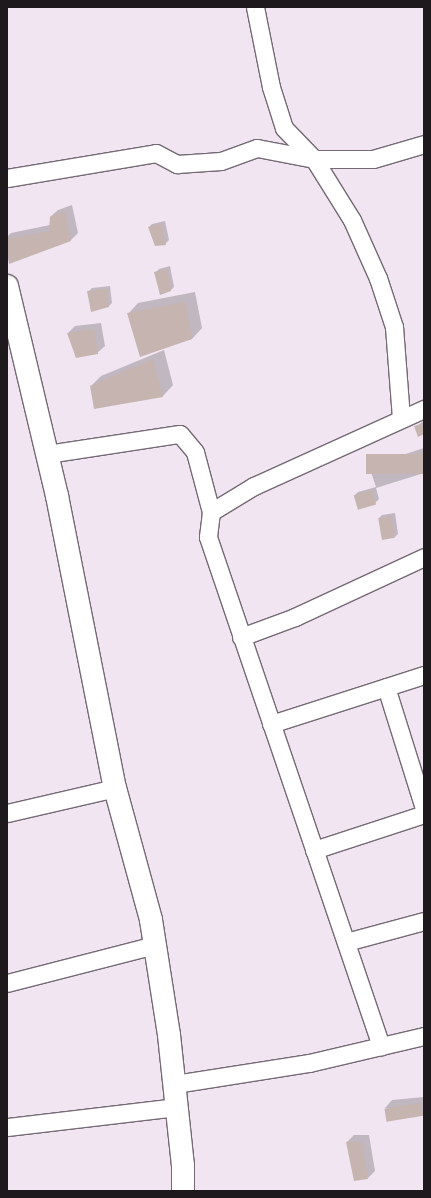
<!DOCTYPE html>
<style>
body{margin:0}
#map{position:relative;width:431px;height:1198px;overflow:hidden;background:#f1e5f1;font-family:Quicksand,sans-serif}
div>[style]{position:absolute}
.shadow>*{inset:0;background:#0003}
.building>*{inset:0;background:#c6b4b0;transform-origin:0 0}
.roads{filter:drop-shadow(1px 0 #746974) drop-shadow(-1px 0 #746974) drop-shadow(0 1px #746974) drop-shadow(0 -1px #746974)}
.street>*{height:17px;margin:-8.5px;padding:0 8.5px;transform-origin:8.5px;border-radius:8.5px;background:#fff}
.secondary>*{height:22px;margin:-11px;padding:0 11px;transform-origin:11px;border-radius:11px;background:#fff}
span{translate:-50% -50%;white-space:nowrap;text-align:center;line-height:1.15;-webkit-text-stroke:3px #fff;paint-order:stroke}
.frame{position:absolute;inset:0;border:8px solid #1d191d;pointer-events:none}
</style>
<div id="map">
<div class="shadow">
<i style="clip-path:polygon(72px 205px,78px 233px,71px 240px,9px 263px,7px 252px,7px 237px,11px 233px,50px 225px,50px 217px,58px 210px)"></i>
<i style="clip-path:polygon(165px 221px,169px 240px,165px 244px,149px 227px,152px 224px)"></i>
<i style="clip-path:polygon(170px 266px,174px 287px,170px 291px,156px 272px,159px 269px)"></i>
<i style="clip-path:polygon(110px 286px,112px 303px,109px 306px,88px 292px,92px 288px)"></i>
<i style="clip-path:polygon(195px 292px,202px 328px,192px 339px,140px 355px,128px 314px,138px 303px)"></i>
<i style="clip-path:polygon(101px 323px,105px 346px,97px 353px,68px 333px,75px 326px)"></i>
<i style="clip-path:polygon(164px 350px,173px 385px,163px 396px,95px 408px,91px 386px,101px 376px)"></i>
<i style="clip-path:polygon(424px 421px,424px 433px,419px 435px,415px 427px)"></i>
<i style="clip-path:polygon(424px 448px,424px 473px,376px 488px,379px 499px,375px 503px,355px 495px,358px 492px,376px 487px,371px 472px,381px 462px)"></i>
<i style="clip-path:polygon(395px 513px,398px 534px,395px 537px,379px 518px,382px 515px)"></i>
<i style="clip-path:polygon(424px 1097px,424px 1113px,422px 1115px,385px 1108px,392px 1100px)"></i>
<i style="clip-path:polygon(354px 1135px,369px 1135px,375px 1171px,368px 1178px,347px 1142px)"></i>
</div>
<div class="building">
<i style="clip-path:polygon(65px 211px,71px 241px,9px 264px,7px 239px,49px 231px,50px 217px)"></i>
<i style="clip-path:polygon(161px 224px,166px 245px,155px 246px,148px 227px)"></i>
<i style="clip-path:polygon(167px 269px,171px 291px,160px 295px,154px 272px)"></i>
<i style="clip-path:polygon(107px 289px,109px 307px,91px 312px,87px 291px)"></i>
<i style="clip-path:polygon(185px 302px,192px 339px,140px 357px,127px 313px)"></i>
<i style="clip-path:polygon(94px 329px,98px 354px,76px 358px,67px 333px)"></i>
<i style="clip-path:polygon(153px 359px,163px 397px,94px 409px,90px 386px)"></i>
<i style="clip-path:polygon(422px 424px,424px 434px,418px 437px,414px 426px)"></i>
<i style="left:424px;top:454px;width:20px;height:58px;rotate:90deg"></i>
<i style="left:372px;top:490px;width:15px;height:19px;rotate:74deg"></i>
<i style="left:391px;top:516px;width:22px;height:13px;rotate:80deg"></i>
<i style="left:421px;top:1103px;width:13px;height:37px;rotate:81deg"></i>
<i style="clip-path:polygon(346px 1142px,362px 1142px,368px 1179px,354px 1181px)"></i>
</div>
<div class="roads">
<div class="street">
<i style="left:255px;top:7px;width:82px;rotate:78.7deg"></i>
<i style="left:271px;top:87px;width:43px;rotate:72.4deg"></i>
<i style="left:284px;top:128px;width:43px;rotate:45.9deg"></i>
<i style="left:314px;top:159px;width:72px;rotate:58.1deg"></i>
<i style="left:352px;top:220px;width:64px;rotate:65.9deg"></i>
<i style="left:378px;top:278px;width:52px;rotate:71.9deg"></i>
<i style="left:394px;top:327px;width:92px;rotate:85.6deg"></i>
<i style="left:7px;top:178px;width:151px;rotate:-9.5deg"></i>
<i style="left:156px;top:153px;width:24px;rotate:28deg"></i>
<i style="left:177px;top:164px;width:44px;rotate:-3.9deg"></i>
<i style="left:221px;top:161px;width:38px;rotate:-20deg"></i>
<i style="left:257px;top:148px;width:58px;rotate:10.9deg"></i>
<i style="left:314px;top:159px;width:59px"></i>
<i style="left:373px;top:159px;width:53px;rotate:-16.4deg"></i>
<i style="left:47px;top:454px;width:134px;rotate:-8.6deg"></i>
<i style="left:180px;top:434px;width:23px;rotate:50deg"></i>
<i style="left:195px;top:452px;width:62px;rotate:75.1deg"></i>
<i style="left:211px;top:512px;width:25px;rotate:97deg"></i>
<i style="left:208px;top:537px;width:538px;rotate:71.23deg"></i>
<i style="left:211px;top:512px;width:50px;rotate:-31.2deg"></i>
<i style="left:254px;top:486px;width:187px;rotate:-24.4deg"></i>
<i style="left:241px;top:637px;width:58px;rotate:-20.3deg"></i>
<i style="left:295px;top:617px;width:142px;rotate:-24.9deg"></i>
<i style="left:386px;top:687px;width:127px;rotate:72.6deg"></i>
<i style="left:271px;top:724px;width:161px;rotate:-17.8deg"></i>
<i style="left:7px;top:813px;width:111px;rotate:-13deg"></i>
<i style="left:314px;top:850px;width:116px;rotate:-18.1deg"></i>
<i style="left:346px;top:942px;width:81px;rotate:-15.1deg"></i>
<i style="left:7px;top:983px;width:153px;rotate:-14.4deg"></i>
<i style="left:175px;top:1084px;width:136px;rotate:-8.9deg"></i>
<i style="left:309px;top:1063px;width:118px;rotate:-13.2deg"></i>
<i style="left:7px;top:1127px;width:171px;rotate:-6.7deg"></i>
</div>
<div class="secondary">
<i style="left:7px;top:286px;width:216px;rotate:76.6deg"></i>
<i style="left:57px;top:496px;width:298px;rotate:78.8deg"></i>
<i style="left:115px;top:788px;width:137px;rotate:74.7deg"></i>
<i style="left:151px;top:920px;width:116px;rotate:81.1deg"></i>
<i style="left:169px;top:1035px;width:131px;rotate:83.9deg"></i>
<i style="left:183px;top:1165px;width:26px;rotate:90deg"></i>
</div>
</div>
<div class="frame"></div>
</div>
